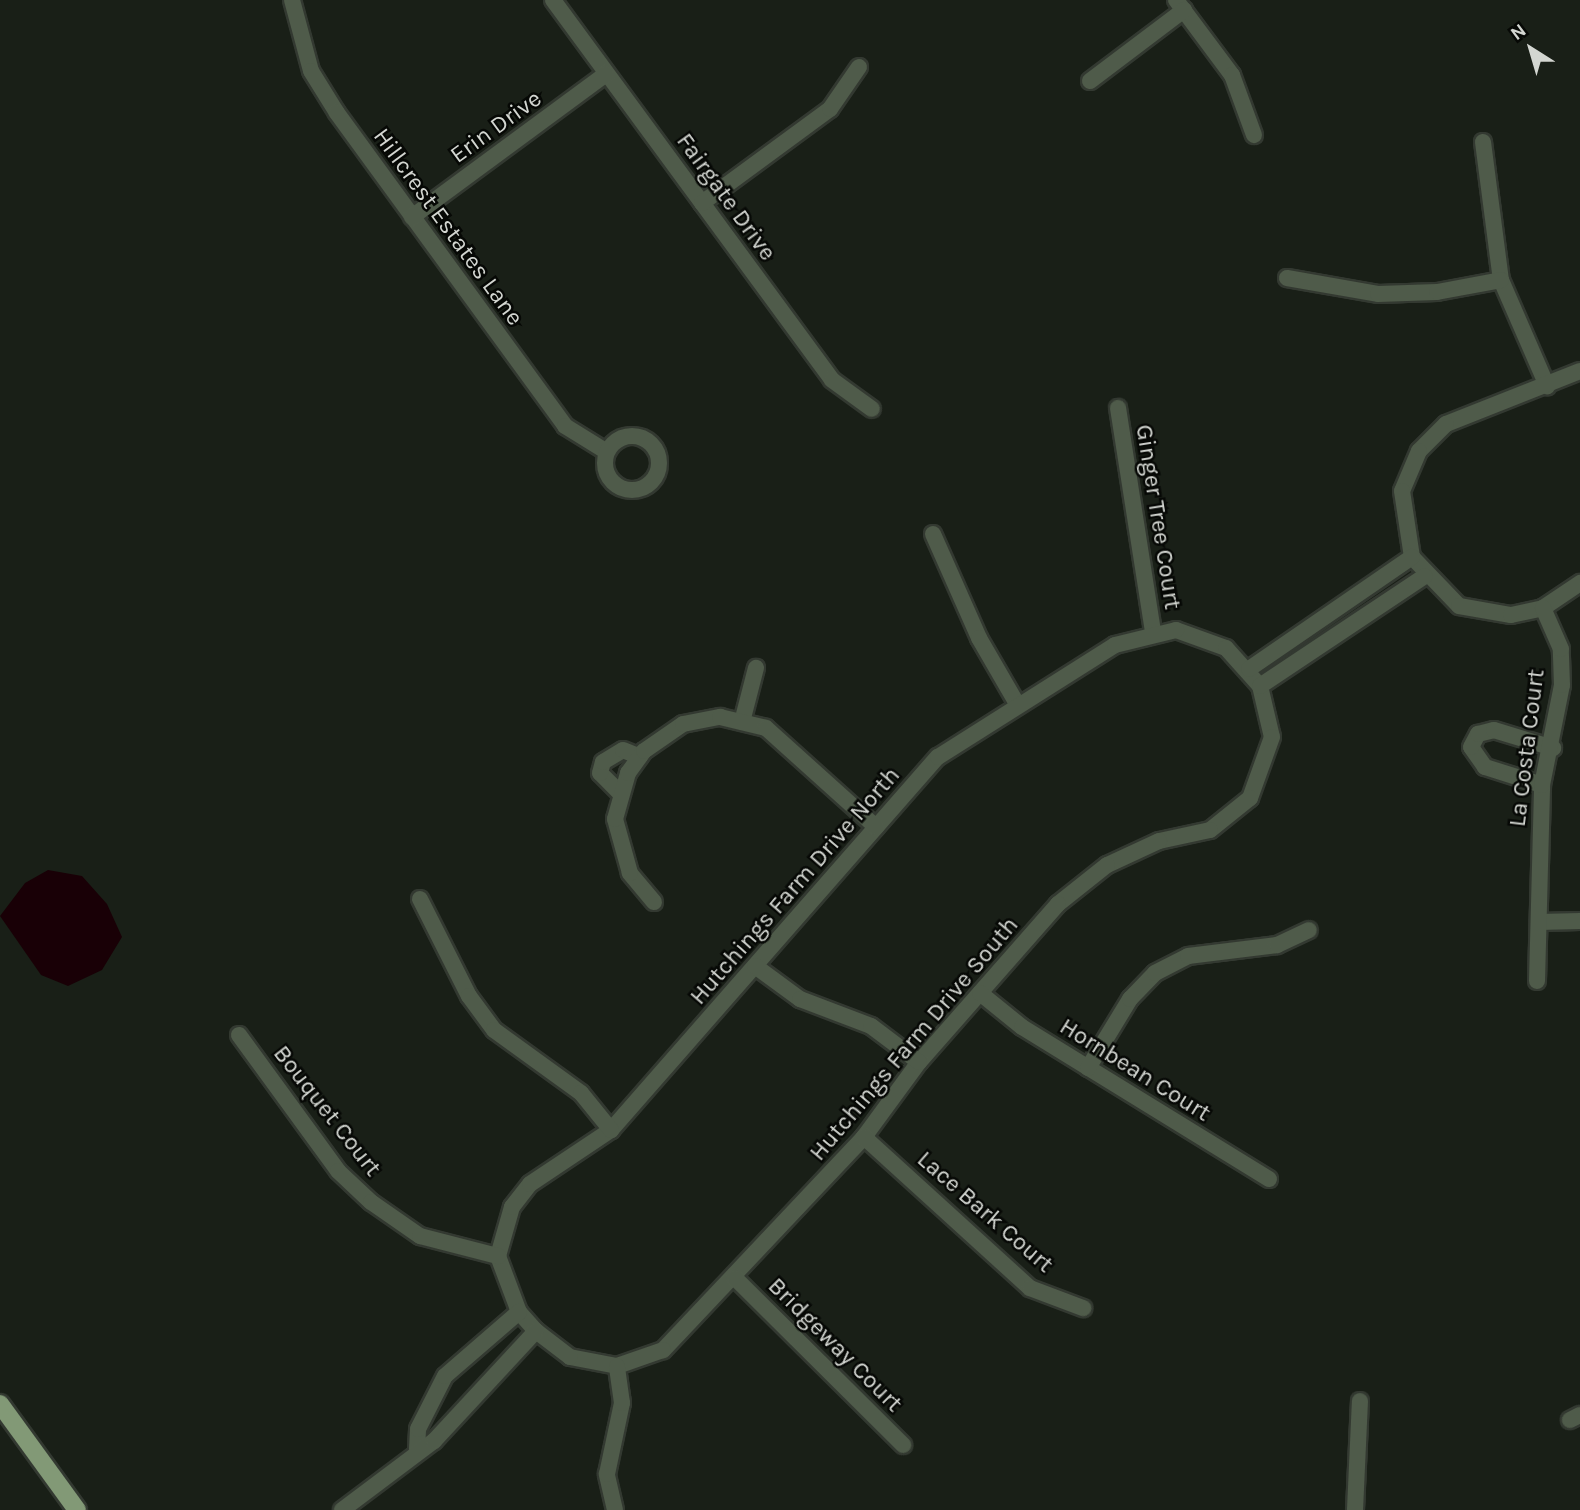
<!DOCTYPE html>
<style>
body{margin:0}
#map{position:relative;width:1580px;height:1510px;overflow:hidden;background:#191f17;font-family:Karla,sans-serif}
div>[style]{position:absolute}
.water>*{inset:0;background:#190006}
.roads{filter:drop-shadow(2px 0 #333931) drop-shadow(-2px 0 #333931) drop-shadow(0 2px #333931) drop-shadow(0 -2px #333931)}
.street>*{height:16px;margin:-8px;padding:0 8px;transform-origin:8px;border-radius:8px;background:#4f5b4a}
.street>.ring{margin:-8px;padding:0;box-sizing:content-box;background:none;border:16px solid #4f5b4a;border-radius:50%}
.primary>*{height:18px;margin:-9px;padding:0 9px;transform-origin:9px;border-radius:9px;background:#829976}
span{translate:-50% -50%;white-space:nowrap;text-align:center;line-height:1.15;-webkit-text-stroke:5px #060805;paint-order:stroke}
.street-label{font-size:24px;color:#d3d6d1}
.north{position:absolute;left:1496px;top:14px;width:70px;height:70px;-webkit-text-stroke:5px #060805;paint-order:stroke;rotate:323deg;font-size:19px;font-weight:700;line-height:28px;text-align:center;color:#d3d6d1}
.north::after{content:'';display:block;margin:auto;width:24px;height:32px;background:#d3d6d1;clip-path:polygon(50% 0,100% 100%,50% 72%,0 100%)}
</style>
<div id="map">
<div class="water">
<i style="clip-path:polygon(48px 870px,82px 876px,107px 904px,122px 937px,102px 970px,68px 986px,41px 975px,0 916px,25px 883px)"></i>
</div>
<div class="roads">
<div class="street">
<i style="left:292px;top:0;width:73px;rotate:75deg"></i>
<i style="left:311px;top:71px;width:49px;rotate:58.2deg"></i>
<i style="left:337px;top:113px;width:387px;rotate:53.9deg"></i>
<i style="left:565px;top:426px;width:49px;rotate:31.8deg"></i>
<i style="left:553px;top:0;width:471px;rotate:53.7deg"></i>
<i style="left:832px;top:380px;width:49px;rotate:35.9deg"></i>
<i style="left:1176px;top:0;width:94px;rotate:53.3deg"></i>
<i style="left:1232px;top:75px;width:64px;rotate:69.9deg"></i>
<i style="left:1090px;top:81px;width:118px;rotate:-37.1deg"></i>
<i style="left:1483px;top:142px;width:139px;rotate:82.6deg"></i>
<i style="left:1501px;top:280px;width:116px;rotate:66.5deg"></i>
<i style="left:702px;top:203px;width:159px;rotate:-36.3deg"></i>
<i style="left:830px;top:109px;width:51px;rotate:-55.4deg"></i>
<i style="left:412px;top:217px;width:241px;rotate:-36.4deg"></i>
<i style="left:1287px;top:278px;width:92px;rotate:10deg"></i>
<i style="left:1378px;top:294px;width:59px;rotate:-1.9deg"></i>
<i style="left:1437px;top:292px;width:65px;rotate:-10.6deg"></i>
<i style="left:1580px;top:371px;width:144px;rotate:158.4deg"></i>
<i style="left:1446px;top:424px;width:38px;rotate:135deg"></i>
<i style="left:1419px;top:451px;width:43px;rotate:113deg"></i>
<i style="left:1402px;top:491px;width:67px;rotate:81.4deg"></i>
<i style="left:1412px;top:557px;width:68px;rotate:46.2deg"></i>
<i style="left:1459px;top:606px;width:53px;rotate:9.8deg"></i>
<i style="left:1511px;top:615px;width:33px;rotate:-12deg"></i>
<i style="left:1543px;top:608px;width:45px;rotate:-34deg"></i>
<i style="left:1118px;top:408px;width:227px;rotate:81.1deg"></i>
<i class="ring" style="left:605px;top:436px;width:38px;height:38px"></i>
<i style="left:933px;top:534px;width:114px;rotate:66.1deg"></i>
<i style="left:979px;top:638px;width:74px;rotate:60deg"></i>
<i style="left:1176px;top:630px;width:53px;rotate:19.8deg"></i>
<i style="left:1226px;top:648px;width:51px;rotate:48.2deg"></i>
<i style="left:1260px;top:686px;width:52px;rotate:76.8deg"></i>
<i style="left:1272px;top:737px;width:65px;rotate:109.8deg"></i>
<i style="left:1250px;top:798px;width:51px;rotate:141.3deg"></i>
<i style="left:1210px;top:830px;width:52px;rotate:167.8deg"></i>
<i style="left:1159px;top:841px;width:57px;rotate:155.2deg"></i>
<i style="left:1107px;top:865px;width:63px;rotate:141.5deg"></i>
<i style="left:1058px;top:904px;width:210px;rotate:131.3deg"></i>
<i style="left:919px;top:1062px;width:93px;rotate:126.3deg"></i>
<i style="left:864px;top:1137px;width:293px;rotate:133.3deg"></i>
<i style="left:663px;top:1350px;width:49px;rotate:160.8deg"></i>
<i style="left:617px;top:1366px;width:48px;rotate:-169.2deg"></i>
<i style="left:570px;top:1357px;width:43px;rotate:-142.6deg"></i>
<i style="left:536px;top:1331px;width:25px;rotate:-132deg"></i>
<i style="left:519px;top:1312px;width:60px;rotate:-110.6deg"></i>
<i style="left:498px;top:1256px;width:51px;rotate:-74.1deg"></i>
<i style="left:512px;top:1207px;width:29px;rotate:-52deg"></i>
<i style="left:530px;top:1184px;width:97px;rotate:-33.7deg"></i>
<i style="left:611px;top:1130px;width:496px;rotate:-48.8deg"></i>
<i style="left:938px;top:757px;width:209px;rotate:-32.3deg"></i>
<i style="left:1115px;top:645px;width:63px;rotate:-13.8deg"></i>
<i style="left:1249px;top:669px;width:198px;rotate:-34.5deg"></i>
<i style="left:1260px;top:686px;width:198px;rotate:-33.7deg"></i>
<i style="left:742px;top:722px;width:56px;rotate:-75.5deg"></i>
<i style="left:1542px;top:785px;width:60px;rotate:-162.5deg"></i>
<i style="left:1485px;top:767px;width:24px;rotate:-125deg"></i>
<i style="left:1471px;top:747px;width:15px;rotate:-62deg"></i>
<i style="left:1478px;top:734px;width:16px;rotate:-14deg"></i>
<i style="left:1494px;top:730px;width:62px;rotate:17deg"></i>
<i style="left:620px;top:793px;width:28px;rotate:-135deg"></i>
<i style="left:600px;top:773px;width:11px;rotate:-75deg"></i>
<i style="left:603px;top:762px;width:23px;rotate:-31deg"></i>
<i style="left:623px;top:750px;width:18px;rotate:22deg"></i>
<i style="left:420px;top:899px;width:109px;rotate:63.2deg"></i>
<i style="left:469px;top:996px;width:42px;rotate:53.7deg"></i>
<i style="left:494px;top:1030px;width:107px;rotate:35.9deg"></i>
<i style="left:581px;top:1093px;width:48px;rotate:51deg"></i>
<i style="left:654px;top:902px;width:38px;rotate:-130deg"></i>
<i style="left:630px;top:873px;width:56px;rotate:-105.5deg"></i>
<i style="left:615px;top:819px;width:48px;rotate:-74.2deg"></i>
<i style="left:628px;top:773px;width:27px;rotate:-54deg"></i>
<i style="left:644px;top:751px;width:47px;rotate:-34.7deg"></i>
<i style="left:683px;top:724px;width:38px;rotate:-11deg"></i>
<i style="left:720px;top:717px;width:47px;rotate:13.4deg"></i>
<i style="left:766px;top:728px;width:148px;rotate:42deg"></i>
<i style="left:1539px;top:922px;width:41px;rotate:-1.4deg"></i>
<i style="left:755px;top:966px;width:56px;rotate:36.3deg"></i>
<i style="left:800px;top:999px;width:76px;rotate:20.8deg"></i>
<i style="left:871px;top:1026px;width:60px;rotate:36.9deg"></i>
<i style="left:1537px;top:981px;width:196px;rotate:-88.5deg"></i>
<i style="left:1542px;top:785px;width:102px;rotate:-78.7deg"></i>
<i style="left:1562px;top:685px;width:36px;rotate:-92deg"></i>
<i style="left:1561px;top:649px;width:45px;rotate:-113.7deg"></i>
<i style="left:980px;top:993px;width:54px;rotate:39deg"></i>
<i style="left:1022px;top:1027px;width:290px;rotate:31.6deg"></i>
<i style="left:239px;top:1035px;width:168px;rotate:53.9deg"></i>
<i style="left:338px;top:1171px;width:45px;rotate:43.2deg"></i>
<i style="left:371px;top:1202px;width:60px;rotate:34.8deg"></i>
<i style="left:420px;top:1236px;width:81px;rotate:14.4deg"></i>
<i style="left:1088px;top:1068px;width:81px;rotate:-58.7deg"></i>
<i style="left:1130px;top:999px;width:36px;rotate:-46deg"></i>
<i style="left:1155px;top:973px;width:37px;rotate:-27deg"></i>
<i style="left:1188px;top:956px;width:90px;rotate:-7deg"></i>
<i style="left:1277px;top:945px;width:35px;rotate:-25deg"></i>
<i style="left:864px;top:1137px;width:224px;rotate:42.3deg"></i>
<i style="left:1030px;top:1288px;width:57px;rotate:20.7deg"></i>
<i style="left:735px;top:1278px;width:237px;rotate:44.8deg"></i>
<i style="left:1570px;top:1420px;width:11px;rotate:-27deg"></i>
<i style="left:417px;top:1449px;width:20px;rotate:-87deg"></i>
<i style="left:418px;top:1429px;width:59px;rotate:-63deg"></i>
<i style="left:445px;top:1376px;width:98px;rotate:-40.9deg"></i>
<i style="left:342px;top:1510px;width:115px;rotate:-36.9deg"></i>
<i style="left:434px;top:1441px;width:150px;rotate:-47.2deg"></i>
<i style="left:615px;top:1510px;width:37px;rotate:-103deg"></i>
<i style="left:607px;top:1474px;width:73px;rotate:-78.1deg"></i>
<i style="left:622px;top:1403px;width:37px;rotate:-98deg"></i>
<i style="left:1355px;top:1510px;width:109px;rotate:-87.4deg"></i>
</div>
<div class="primary">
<i style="left:0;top:1404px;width:131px;rotate:54deg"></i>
</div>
</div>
<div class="street-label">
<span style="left:496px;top:127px;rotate:-36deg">Erin Drive</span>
<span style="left:726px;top:197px;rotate:54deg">Fairgate Drive</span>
<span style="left:448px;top:227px;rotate:54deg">Hillcrest Estates Lane</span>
<span style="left:1158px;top:517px;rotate:81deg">Ginger Tree Court</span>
<span style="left:1527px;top:748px;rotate:-83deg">La Costa Court</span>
<span style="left:795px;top:886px;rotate:-49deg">Hutchings Farm Drive North</span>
<span style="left:914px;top:1039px;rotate:-50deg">Hutchings Farm Drive South</span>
<span style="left:1135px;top:1070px;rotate:32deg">Hornbean Court</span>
<span style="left:327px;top:1111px;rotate:52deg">Bouquet Court</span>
<span style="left:985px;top:1212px;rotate:41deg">Lace Bark Court</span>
<span style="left:835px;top:1345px;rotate:45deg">Bridgeway Court</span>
</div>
<div class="north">N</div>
</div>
